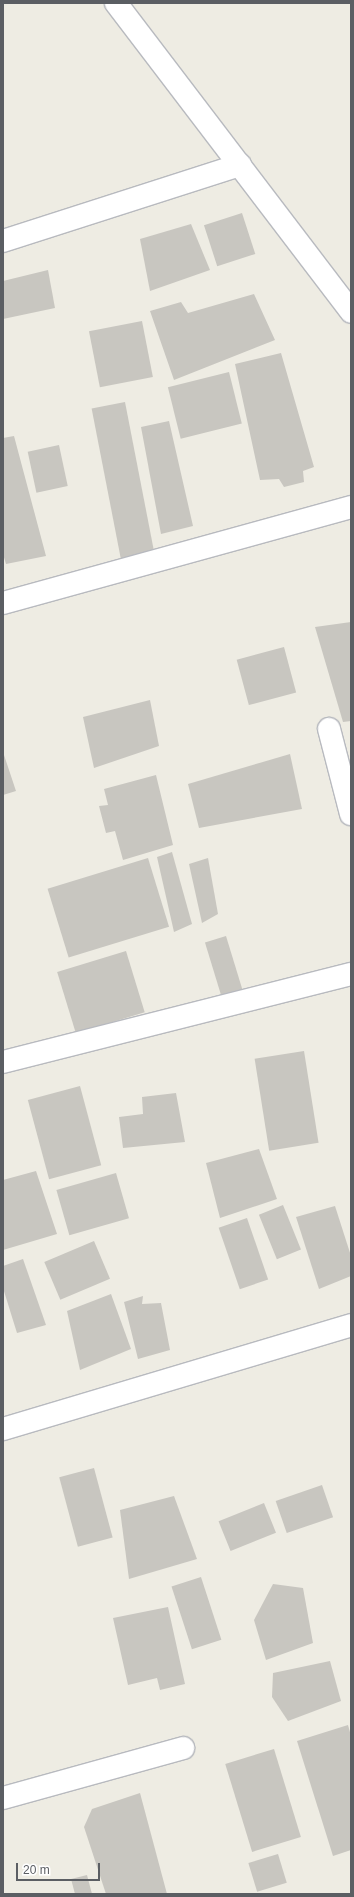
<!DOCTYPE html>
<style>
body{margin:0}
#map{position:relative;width:354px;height:1897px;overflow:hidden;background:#eeece3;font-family:Helvetica,sans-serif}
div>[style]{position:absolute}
.building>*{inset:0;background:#c8c6c0;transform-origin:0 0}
.roads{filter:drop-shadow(1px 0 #b8babf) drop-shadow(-1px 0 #b8babf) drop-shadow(0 1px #b8babf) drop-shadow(0 -1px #b8babf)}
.minor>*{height:22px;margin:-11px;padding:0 11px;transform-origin:11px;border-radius:11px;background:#fff}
span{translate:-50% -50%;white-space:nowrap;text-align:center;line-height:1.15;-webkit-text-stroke:3px #fff;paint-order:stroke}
.frame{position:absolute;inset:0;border:4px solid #5b5e63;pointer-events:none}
.scale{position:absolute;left:16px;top:1863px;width:84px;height:18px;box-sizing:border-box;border:2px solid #5b5e63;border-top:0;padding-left:5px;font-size:12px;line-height:14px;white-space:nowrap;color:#5b5e63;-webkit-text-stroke:3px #fff;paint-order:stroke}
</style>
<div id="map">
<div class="building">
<i style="left:242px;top:213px;width:43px;height:40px;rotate:72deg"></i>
<i style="clip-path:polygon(191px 224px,210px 270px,150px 291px,140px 239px)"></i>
<i style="clip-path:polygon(48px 270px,55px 308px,3px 319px,3px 281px)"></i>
<i style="clip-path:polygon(254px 294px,275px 340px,174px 380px,150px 311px,181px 302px,188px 313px)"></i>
<i style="left:142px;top:321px;width:57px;height:54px;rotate:79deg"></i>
<i style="clip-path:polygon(281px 353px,314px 467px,303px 471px,304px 482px,284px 487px,279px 479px,260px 480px,235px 364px)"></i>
<i style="left:229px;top:372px;width:53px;height:63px;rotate:76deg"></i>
<i style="left:125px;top:402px;width:155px;height:34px;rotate:79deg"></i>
<i style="clip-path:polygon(169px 421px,193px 526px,161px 534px,141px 427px)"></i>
<i style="clip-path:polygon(14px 436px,46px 556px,6px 564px,3px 554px,3px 438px)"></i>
<i style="left:59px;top:445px;width:42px;height:32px;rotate:78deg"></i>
<i style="clip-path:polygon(351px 622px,351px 721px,343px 722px,315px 627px)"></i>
<i style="left:284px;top:647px;width:47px;height:49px;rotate:75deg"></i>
<i style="clip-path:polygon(150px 700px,159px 746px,94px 768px,83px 717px)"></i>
<i style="clip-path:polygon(3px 752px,16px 791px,3px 795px)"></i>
<i style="clip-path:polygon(290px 754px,302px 809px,199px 828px,188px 784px)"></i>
<i style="clip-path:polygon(156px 775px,173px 845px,123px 860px,115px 831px,106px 833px,99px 806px,108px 805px,104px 789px)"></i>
<i style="clip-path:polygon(172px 852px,192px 924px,174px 932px,157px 857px)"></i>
<i style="left:148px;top:858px;width:72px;height:105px;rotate:73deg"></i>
<i style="clip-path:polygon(208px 858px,218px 914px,202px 923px,189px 864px)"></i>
<i style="left:226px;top:936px;width:56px;height:22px;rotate:73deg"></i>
<i style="left:126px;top:951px;width:64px;height:72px;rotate:73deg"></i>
<i style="left:304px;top:1051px;width:93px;height:50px;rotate:81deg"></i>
<i style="left:80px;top:1086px;width:82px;height:54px;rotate:75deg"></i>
<i style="clip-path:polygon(176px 1093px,185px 1142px,123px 1148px,119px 1117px,143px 1114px,142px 1097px)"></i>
<i style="clip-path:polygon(259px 1149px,277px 1199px,220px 1218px,206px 1163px)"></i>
<i style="clip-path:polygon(36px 1171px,57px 1234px,3px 1250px,3px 1180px)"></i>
<i style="left:116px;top:1173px;width:47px;height:62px;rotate:74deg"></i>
<i style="left:283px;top:1205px;width:48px;height:26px;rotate:68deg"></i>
<i style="clip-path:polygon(335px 1206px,351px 1256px,351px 1276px,319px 1289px,296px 1217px)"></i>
<i style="left:247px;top:1218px;width:65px;height:30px;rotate:71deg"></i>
<i style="left:94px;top:1241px;width:41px;height:54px;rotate:67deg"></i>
<i style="clip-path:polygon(23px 1259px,46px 1325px,17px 1333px,3px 1288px,3px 1266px)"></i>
<i style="clip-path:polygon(111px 1294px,131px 1349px,80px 1370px,67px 1311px)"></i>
<i style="clip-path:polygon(143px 1296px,142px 1304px,161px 1303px,170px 1350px,138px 1359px,124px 1302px)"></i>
<i style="left:94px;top:1468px;width:72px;height:36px;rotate:75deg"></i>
<i style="left:322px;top:1485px;width:34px;height:49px;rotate:71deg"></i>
<i style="clip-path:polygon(174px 1496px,197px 1559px,129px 1579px,120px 1510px)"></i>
<i style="left:264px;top:1503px;width:32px;height:49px;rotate:68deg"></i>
<i style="left:201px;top:1577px;width:66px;height:31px;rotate:72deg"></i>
<i style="clip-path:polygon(273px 1584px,303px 1588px,313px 1643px,266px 1660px,254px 1620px)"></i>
<i style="clip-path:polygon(168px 1607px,185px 1684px,160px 1690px,157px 1678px,128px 1685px,113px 1618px)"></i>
<i style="clip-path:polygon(330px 1661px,341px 1701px,288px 1721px,272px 1697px,273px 1673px)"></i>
<i style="clip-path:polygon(348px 1725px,351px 1736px,351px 1850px,333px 1856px,297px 1741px)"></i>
<i style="left:274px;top:1749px;width:92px;height:51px;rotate:73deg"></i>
<i style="clip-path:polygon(140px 1793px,167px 1894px,106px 1894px,84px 1827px,92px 1809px)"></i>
<i style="left:278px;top:1854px;width:30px;height:31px;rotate:73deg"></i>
<i style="clip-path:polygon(87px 1875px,92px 1894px,75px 1894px,71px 1879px)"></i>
</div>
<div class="roads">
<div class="minor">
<i style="left:116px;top:3px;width:388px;rotate:52.7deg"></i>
<i style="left:3px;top:241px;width:249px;rotate:-17.8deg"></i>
<i style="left:3px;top:603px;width:361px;rotate:-15.4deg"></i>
<i style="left:329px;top:729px;width:88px;rotate:75.5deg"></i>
<i style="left:3px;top:1062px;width:359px;rotate:-14.2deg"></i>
<i style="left:3px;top:1429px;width:363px;rotate:-16.6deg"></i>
<i style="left:3px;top:1798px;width:187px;rotate:-15.5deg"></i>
</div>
</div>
<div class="frame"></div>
<div class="scale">20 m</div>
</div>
